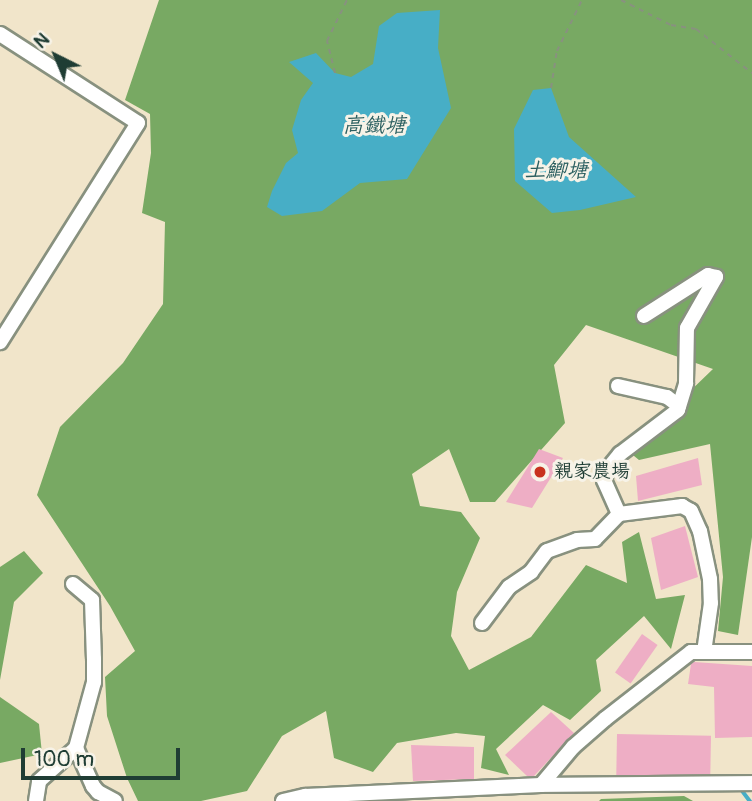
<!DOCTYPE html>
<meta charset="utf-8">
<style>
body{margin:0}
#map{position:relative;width:752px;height:801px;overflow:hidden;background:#f1e5ca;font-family:Pangolin,"LXGW WenKai TC",sans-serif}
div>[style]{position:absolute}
.forest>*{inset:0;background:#78a963}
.water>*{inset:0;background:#47aec6}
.stream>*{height:3.5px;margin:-1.75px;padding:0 1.75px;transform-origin:1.75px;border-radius:1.75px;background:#47aec6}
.building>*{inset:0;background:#eeaec5;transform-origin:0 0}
.path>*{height:2px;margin-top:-1px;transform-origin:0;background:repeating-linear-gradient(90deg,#88917f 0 5px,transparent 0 10px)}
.roads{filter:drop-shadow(2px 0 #88917f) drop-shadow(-2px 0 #88917f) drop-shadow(0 2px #88917f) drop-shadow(0 -2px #88917f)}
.minor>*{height:14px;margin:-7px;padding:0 7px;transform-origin:7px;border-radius:7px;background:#fff}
.dots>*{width:19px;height:19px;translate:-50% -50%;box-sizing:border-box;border:4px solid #f7f3e8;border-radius:50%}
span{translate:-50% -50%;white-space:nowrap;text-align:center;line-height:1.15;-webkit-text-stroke:6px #f7f3e8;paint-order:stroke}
.poi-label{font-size:19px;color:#1f3d34}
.left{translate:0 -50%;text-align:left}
.water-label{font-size:21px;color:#2b5f60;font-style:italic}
.north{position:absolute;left:21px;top:21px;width:70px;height:70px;-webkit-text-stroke:5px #f7f3e8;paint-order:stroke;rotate:317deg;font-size:19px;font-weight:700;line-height:28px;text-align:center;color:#1f3d34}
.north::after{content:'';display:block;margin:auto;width:24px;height:32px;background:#1f3d34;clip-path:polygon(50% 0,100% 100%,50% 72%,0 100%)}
.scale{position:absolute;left:21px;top:748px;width:159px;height:32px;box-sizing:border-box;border:4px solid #1f3d34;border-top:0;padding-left:9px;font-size:21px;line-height:24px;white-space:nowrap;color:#1f3d34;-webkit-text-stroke:5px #f7f3e8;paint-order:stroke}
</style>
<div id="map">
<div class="forest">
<i style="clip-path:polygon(159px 0,752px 0,752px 537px,738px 635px,718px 631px,723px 577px,710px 444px,639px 460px,628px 451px,713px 369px,586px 325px,554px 365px,565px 423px,495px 502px,470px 502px,449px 449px,412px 474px,420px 506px,461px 512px,480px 538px,457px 592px,451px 636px,469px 670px,531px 637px,586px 565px,627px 583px,622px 542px,639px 532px,656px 599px,685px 595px,671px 649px,644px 616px,596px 660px,601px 691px,570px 720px,543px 705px,496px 749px,509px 775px,481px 768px,485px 736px,456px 733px,397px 743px,373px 772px,334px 758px,326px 711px,282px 736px,247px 791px,201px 801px,138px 801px,127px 778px,107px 716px,105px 677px,135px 651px,110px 606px,37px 495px,60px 427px,123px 363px,163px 304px,165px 222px,142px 213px,151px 153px,150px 114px,125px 100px)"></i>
<i style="clip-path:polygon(24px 551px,43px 573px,14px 602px,0 680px,0 567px)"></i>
<i style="clip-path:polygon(0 697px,39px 724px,42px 754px,0 763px)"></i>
<i style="clip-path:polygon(684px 796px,693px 801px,599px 801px,601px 799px)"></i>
</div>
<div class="water">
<i style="clip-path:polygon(440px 10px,438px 48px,451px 108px,407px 179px,360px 183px,322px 211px,282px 216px,267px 207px,272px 191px,286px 163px,298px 153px,292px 130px,301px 100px,313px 83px,289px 62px,316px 53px,335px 73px,351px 77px,373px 64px,379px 26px,397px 13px)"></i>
<i style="clip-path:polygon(551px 88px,569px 137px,636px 197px,580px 210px,552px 213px,515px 181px,514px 129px,533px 90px)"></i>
</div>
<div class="stream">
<i style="left:741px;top:789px;width:15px;rotate:53deg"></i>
</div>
<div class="building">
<i style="clip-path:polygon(539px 449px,563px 458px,532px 508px,506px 502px)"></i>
<i style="clip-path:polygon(698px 458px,702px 485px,638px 501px,636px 476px)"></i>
<i style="clip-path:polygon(685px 526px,698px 577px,661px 590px,651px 538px)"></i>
<i style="left:642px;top:634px;width:19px;height:47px;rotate:35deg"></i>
<i style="clip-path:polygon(694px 662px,752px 666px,752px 737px,715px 738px,714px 687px,688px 684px,691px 664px)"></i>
<i style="clip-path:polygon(551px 712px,574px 733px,534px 776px,527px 776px,505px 755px)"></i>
<i style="left:617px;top:734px;width:94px;height:41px;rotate:1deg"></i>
<i style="clip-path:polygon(411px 745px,474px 747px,474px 779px,413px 781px)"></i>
</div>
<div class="path">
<i style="left:621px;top:0;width:56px;rotate:26.6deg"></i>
<i style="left:671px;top:25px;width:25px;rotate:9deg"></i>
<i style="left:696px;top:29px;width:71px;rotate:38.2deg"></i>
<i style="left:335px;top:73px;width:33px;rotate:-104deg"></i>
<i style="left:327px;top:41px;width:46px;rotate:-64deg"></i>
<i style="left:551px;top:88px;width:37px;rotate:-81deg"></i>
<i style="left:557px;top:51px;width:57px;rotate:-63.9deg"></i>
</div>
<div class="roads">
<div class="minor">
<i style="left:0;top:34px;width:164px;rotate:32.8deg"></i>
<i style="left:138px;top:123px;width:259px;rotate:122.2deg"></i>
<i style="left:618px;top:386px;width:50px;rotate:12.7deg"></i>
<i style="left:667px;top:397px;width:15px;rotate:37deg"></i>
<i style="left:619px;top:514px;width:64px;rotate:-7.2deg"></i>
<i style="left:682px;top:506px;width:10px;rotate:29deg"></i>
<i style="left:691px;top:511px;width:22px;rotate:66deg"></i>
<i style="left:700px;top:531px;width:49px;rotate:78.2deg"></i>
<i style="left:710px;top:579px;width:24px;rotate:88deg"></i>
<i style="left:711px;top:603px;width:49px;rotate:98.1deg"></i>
<i style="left:73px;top:584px;width:25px;rotate:40deg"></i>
<i style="left:92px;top:600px;width:59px;rotate:88.1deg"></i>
<i style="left:94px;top:659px;width:23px;rotate:90deg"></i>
<i style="left:94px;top:682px;width:68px;rotate:105.3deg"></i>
<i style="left:76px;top:748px;width:42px;rotate:65.9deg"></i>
<i style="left:93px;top:786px;width:8px;rotate:50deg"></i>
<i style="left:98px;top:792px;width:19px;rotate:28deg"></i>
<i style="left:482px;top:623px;width:45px;rotate:-53.1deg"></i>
<i style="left:509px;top:587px;width:27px;rotate:-34deg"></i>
<i style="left:531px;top:572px;width:26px;rotate:-53deg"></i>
<i style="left:547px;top:551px;width:32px;rotate:-20deg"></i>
<i style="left:577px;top:540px;width:18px;rotate:-3deg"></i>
<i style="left:595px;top:539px;width:35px;rotate:-46deg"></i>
<i style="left:619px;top:514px;width:37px;rotate:-114deg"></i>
<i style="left:604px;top:480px;width:10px;rotate:-73deg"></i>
<i style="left:607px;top:470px;width:21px;rotate:-51deg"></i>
<i style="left:620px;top:454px;width:73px;rotate:-37.2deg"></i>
<i style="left:678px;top:410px;width:28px;rotate:-73deg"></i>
<i style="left:686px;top:383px;width:55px;rotate:-89deg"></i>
<i style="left:687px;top:328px;width:59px;rotate:-60.4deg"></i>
<i style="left:716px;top:277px;width:8px;rotate:-166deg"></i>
<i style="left:708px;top:275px;width:76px;rotate:147.4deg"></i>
<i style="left:541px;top:785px;width:211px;rotate:-0.5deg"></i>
<i style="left:36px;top:801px;width:20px;rotate:-81deg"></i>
<i style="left:39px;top:781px;width:50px;rotate:-41.7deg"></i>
<i style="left:283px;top:801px;width:23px;rotate:-13deg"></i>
<i style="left:305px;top:796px;width:236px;rotate:-2.7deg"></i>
<i style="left:541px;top:785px;width:50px;rotate:-49.9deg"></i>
<i style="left:573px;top:747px;width:43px;rotate:-41.2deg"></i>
<i style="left:605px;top:719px;width:109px;rotate:-37.9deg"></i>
<i style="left:691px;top:652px;width:61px"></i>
</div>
</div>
<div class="dots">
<i style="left:540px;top:472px;background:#c8321e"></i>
</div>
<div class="poi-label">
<span class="left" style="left:554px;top:472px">親家農場</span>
</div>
<div class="water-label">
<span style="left:374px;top:126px">高鐵塘</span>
<span style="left:556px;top:171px">土鯽塘</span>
</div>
<div class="north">N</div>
<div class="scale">100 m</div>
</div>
